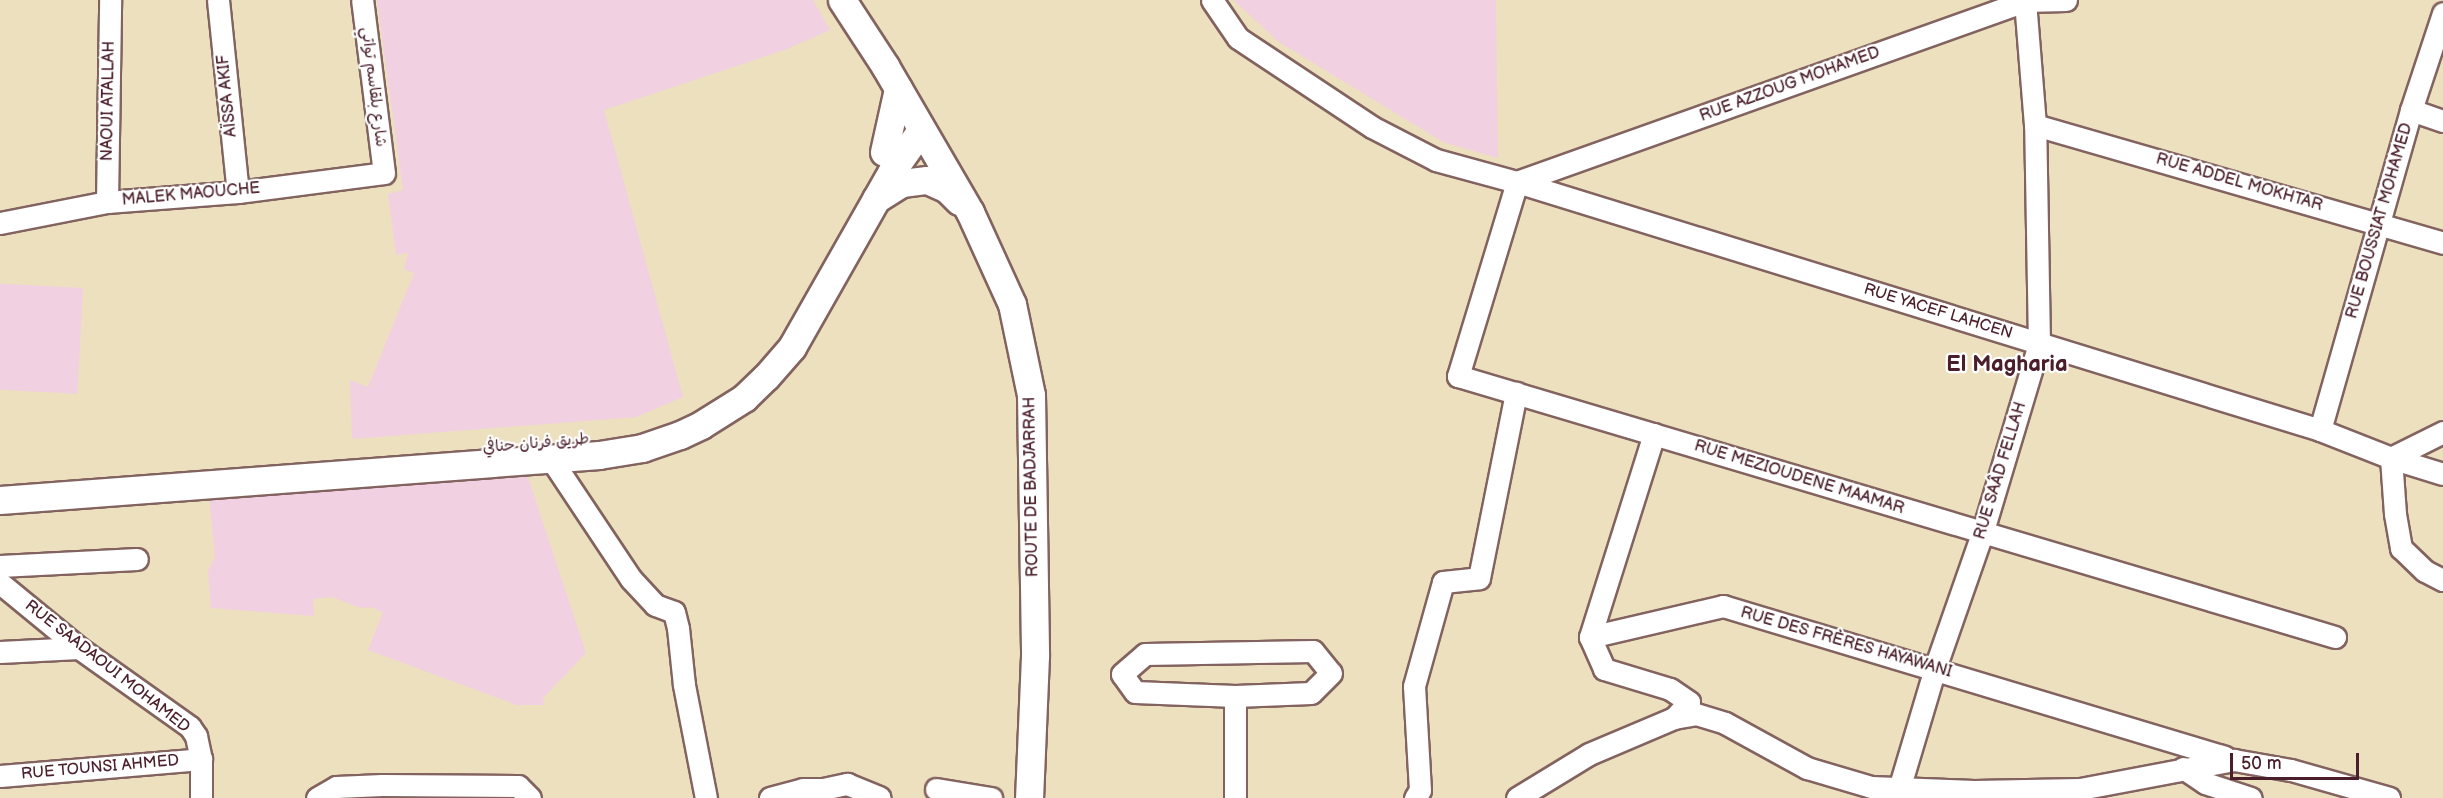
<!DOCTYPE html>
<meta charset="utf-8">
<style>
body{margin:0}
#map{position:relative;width:2443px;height:798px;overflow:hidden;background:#ece0bf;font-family:"Balsamiq Sans","Playpen Sans Arabic",sans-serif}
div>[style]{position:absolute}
.built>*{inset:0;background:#f1d0e2;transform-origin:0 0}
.roads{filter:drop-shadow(2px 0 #83635f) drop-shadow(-2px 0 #83635f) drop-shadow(0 2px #83635f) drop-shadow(0 -2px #83635f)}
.minor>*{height:21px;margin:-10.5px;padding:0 10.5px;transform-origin:10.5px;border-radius:10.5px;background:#fff}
.major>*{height:27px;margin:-13.5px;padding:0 13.5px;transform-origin:13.5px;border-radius:13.5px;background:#fff}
span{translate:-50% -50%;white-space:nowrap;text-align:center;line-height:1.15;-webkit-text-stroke:4.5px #fff;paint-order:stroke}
.street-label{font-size:16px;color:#4a1f2b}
.district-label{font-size:22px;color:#4a1f2b;font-weight:700}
.scale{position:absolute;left:2230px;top:753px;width:129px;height:27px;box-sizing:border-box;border:3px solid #4a1f2b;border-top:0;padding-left:8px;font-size:18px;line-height:21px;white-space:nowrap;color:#4a1f2b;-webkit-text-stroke:4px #fff;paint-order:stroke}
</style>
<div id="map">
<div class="built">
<i style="clip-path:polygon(377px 0,813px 0,830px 30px,787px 49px,604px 110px,683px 397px,636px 417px,352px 439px,350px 380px,368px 387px,414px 273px,404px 269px,408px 253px,396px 255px,388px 194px,403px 190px)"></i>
<i style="clip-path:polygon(1233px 0,1496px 0,1498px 158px,1443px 142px,1279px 42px)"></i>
<i style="left:83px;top:288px;width:106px;height:83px;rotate:93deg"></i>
<i style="clip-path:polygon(527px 474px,586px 653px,543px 698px,544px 705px,517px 705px,368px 650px,383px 612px,370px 607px,361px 608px,332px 597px,313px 599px,314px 616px,211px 608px,208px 571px,215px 557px,209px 495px)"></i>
</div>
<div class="roads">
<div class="minor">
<i style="left:218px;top:0;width:193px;rotate:84.1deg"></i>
<i style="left:1212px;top:0;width:46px;rotate:55.6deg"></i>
<i style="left:1238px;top:38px;width:161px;rotate:33.6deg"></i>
<i style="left:1372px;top:127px;width:72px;rotate:27.3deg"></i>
<i style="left:1436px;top:160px;width:84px;rotate:15.2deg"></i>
<i style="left:1517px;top:182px;width:840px;rotate:17.16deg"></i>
<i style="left:2320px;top:430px;width:76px;rotate:21.5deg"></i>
<i style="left:2391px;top:458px;width:54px;rotate:17.1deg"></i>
<i style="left:2411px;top:110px;width:34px;rotate:19deg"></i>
<i style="left:2035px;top:125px;width:425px;rotate:16.1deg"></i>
<i style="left:1517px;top:182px;width:203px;rotate:106.9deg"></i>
<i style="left:1458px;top:376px;width:915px;rotate:16.57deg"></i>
<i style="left:1517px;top:182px;width:539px;rotate:-19.61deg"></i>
<i style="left:2025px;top:1px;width:41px;rotate:-1.4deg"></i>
<i style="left:107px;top:202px;width:202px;rotate:-89.1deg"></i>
<i style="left:0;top:223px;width:109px;rotate:-11.1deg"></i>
<i style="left:107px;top:202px;width:131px;rotate:-4.4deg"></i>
<i style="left:238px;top:192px;width:147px;rotate:-7.4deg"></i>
<i style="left:384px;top:173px;width:174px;rotate:-97.2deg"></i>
<i style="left:2320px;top:430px;width:333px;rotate:-74.1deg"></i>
<i style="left:2411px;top:110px;width:102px;rotate:-71.7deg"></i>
<i style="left:1654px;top:434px;width:213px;rotate:107.5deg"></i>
<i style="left:1590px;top:637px;width:137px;rotate:-13.1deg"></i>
<i style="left:1723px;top:606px;width:524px;rotate:16.74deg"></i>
<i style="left:2391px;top:458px;width:56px;rotate:85.9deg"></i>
<i style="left:2395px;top:514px;width:35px;rotate:80deg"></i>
<i style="left:2401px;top:548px;width:33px;rotate:44deg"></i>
<i style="left:2425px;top:571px;width:20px;rotate:27deg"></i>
<i style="left:2391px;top:458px;width:58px;rotate:-26.6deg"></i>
<i style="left:551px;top:459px;width:144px;rotate:56.3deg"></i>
<i style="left:631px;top:579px;width:35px;rotate:47deg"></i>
<i style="left:655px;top:605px;width:20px;rotate:20deg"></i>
<i style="left:674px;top:612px;width:16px;rotate:76deg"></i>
<i style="left:678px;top:628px;width:57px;rotate:84deg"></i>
<i style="left:684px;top:685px;width:115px;rotate:79deg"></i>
<i style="left:0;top:566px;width:137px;rotate:-2.9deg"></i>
<i style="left:0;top:583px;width:102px;rotate:39.4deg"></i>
<i style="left:79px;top:648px;width:136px;rotate:35.4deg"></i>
<i style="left:190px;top:727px;width:11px;rotate:56deg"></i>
<i style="left:196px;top:736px;width:24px;rotate:78deg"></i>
<i style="left:201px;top:759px;width:39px;rotate:90deg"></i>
<i style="left:1590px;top:637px;width:35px;rotate:66deg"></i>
<i style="left:1604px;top:669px;width:69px;rotate:16.9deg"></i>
<i style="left:1670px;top:689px;width:23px;rotate:34deg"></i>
<i style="left:1689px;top:702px;width:22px;rotate:133deg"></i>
<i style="left:1313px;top:651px;width:28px;rotate:51deg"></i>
<i style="left:1331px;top:673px;width:28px;rotate:135deg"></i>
<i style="left:1311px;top:693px;width:76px;rotate:177.7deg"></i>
<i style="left:1235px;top:696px;width:100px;rotate:-177.7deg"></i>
<i style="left:1135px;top:692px;width:22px;rotate:-126deg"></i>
<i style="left:1122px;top:674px;width:30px;rotate:-41deg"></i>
<i style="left:1145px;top:654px;width:168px;rotate:-1deg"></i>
<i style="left:0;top:652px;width:79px;rotate:-2.9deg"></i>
<i style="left:1235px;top:696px;width:102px;rotate:90deg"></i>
<i style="left:2183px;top:768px;width:27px;rotate:34deg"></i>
<i style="left:2205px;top:783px;width:48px;rotate:18.1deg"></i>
<i style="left:0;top:776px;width:202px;rotate:-4.8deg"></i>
<i style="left:936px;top:789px;width:56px;rotate:9.3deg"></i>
<i style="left:1899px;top:789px;width:126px;rotate:-73.4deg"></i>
<i style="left:1935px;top:668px;width:142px;rotate:-70.7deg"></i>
<i style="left:1982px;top:534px;width:198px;rotate:-73.3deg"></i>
<i style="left:2039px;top:344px;width:219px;rotate:-91deg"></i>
<i style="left:2035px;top:125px;width:125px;rotate:-94.6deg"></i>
<i style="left:317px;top:798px;width:22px;rotate:-30deg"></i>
<i style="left:336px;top:787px;width:46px;rotate:-2.5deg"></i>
<i style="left:382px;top:785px;width:136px;rotate:0.4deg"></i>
<i style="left:518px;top:786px;width:17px;rotate:45deg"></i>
<i style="left:770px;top:798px;width:34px;rotate:-15deg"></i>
<i style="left:803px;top:789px;width:20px"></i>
<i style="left:823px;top:789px;width:25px;rotate:-12deg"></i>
<i style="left:847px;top:784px;width:35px;rotate:22deg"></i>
<i style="left:1415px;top:798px;width:9px;rotate:-58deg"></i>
<i style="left:1420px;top:790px;width:104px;rotate:-93.3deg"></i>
<i style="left:1414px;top:686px;width:108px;rotate:-74.4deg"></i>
<i style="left:1443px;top:582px;width:36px;rotate:-6deg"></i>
<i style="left:1479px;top:578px;width:189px;rotate:-78.7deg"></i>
<i style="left:1517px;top:798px;width:84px;rotate:-31.4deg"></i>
<i style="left:1589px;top:754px;width:92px;rotate:-23deg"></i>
<i style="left:1674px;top:718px;width:22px;rotate:-10deg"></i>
<i style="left:1696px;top:714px;width:30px;rotate:17deg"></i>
<i style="left:1725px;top:723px;width:94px;rotate:28.8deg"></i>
<i style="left:1807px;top:768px;width:67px;rotate:16.5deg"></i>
<i style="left:1871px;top:787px;width:103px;rotate:2.2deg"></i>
<i style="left:1974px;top:791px;width:106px;rotate:-1.1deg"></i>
<i style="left:2080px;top:789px;width:157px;rotate:-10.7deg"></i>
<i style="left:2234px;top:760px;width:58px;rotate:10deg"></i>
<i style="left:2291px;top:770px;width:102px;rotate:15.9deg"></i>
</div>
<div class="major">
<i style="left:842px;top:0;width:79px;rotate:56.9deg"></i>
<i style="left:885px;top:66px;width:169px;rotate:59.8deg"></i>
<i style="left:970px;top:212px;width:101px;rotate:65.5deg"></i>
<i style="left:1012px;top:304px;width:93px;rotate:78.2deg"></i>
<i style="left:1031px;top:395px;width:261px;rotate:89.1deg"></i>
<i style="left:1035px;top:656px;width:142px;rotate:92.4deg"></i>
<i style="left:884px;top:152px;width:65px;rotate:-77.5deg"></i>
<i style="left:876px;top:199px;width:31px;rotate:-32deg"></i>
<i style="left:902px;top:183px;width:25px;rotate:-7deg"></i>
<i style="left:927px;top:180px;width:22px;rotate:24deg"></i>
<i style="left:947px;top:189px;width:17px;rotate:45deg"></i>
<i style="left:0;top:500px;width:601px;rotate:-4.3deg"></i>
<i style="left:599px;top:455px;width:44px;rotate:-9.2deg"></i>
<i style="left:642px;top:448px;width:40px;rotate:-18.9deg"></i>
<i style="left:680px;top:435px;width:23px;rotate:-25deg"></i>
<i style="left:701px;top:425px;width:51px;rotate:-32.1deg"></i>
<i style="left:744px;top:398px;width:30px;rotate:-44deg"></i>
<i style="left:766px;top:377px;width:40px;rotate:-49deg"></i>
<i style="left:792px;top:347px;width:202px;rotate:-60.4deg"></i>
<i style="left:892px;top:171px;width:50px;rotate:-54.7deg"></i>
</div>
</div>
<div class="street-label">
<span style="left:1790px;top:85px;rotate:-20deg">RUE AZZOUG MOHAMED</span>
<span style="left:373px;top:87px;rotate:83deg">شارع بلقاسم تواتي</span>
<span style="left:228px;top:96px;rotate:-96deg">AÏSSA AKIF</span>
<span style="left:109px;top:101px;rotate:-89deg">NAOUI ATALLAH</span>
<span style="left:2239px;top:183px;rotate:16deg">RUE ADDEL MOKHTAR</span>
<span style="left:191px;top:195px;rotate:-5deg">MALEK MAOUCHE</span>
<span style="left:2380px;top:221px;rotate:-74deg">RUE BOUSSIAT MOHAMED</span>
<span style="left:1938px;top:312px;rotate:17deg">RUE YACEF LAHCEN</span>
<span style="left:536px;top:444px;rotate:-5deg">طريق فرنان حنافي</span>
<span style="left:2001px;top:471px;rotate:-73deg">RUE SAÂD FELLAH</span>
<span style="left:1799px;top:478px;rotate:17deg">RUE MEZIOUDENE MAAMAR</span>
<span style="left:1032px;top:487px;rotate:-91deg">ROUTE DE BADJARRAH</span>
<span style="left:1846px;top:643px;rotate:16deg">RUE DES FRÈRES HAYAWANI</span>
<span style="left:107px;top:667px;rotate:38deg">RUE SAADAOUI MOHAMED</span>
<span style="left:100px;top:768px;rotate:-5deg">RUE TOUNSI AHMED</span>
</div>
<div class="district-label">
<span style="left:2007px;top:365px">El Magharia</span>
</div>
<div class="scale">50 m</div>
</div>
